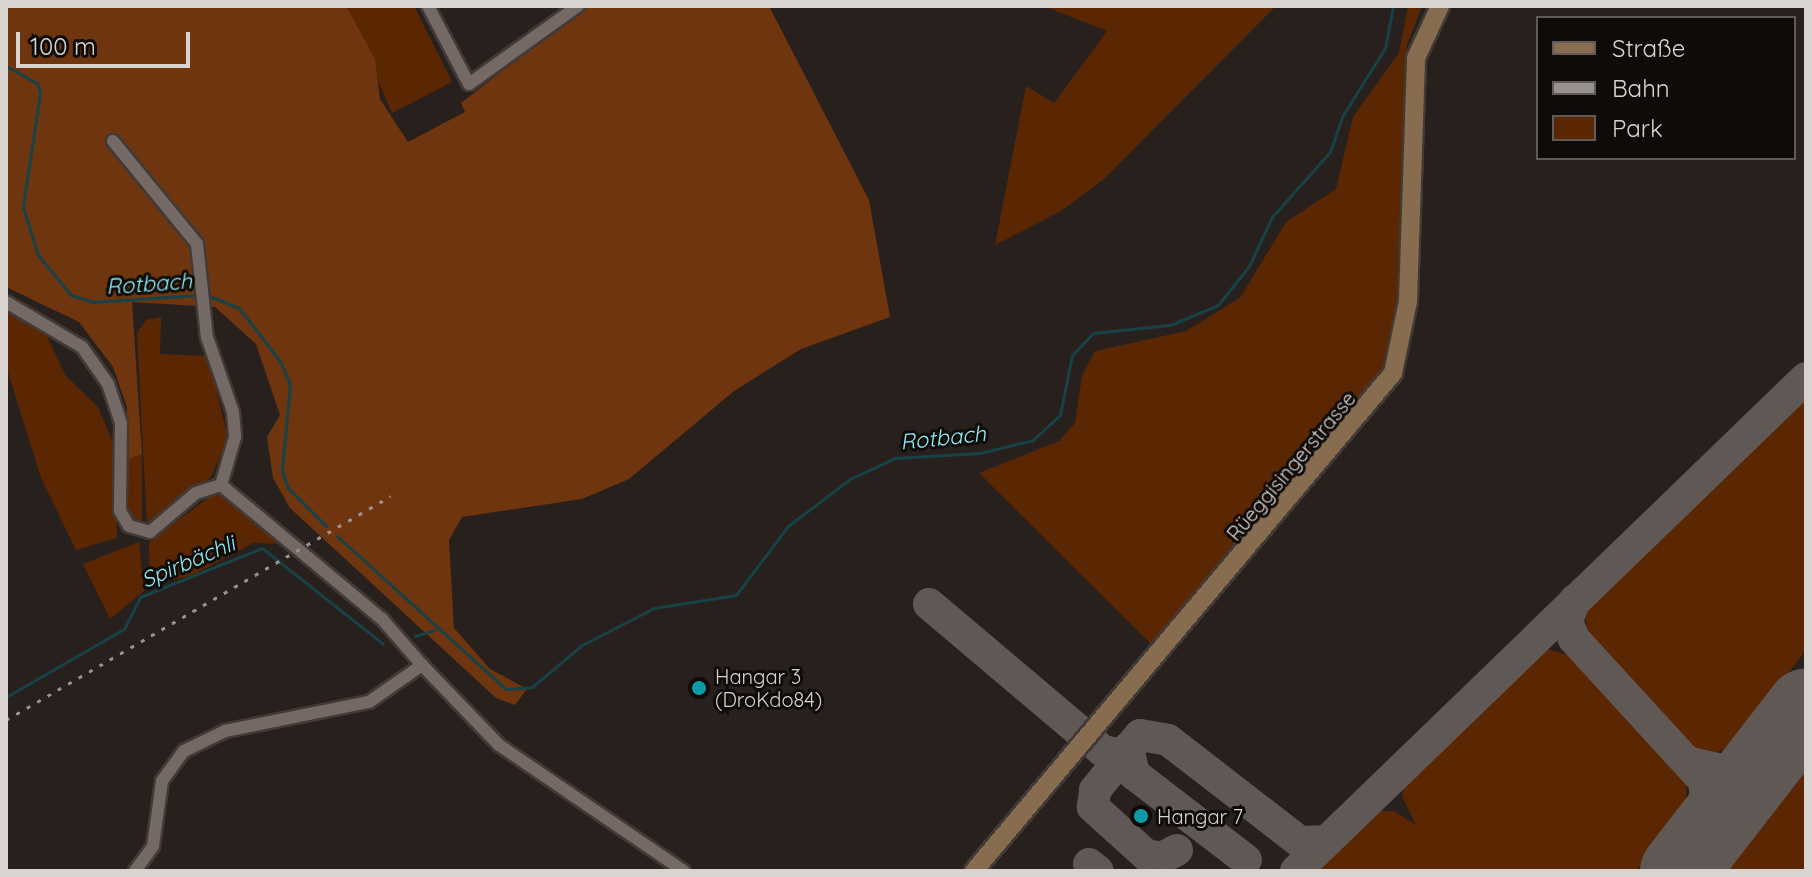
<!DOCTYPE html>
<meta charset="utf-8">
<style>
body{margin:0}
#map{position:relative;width:1812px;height:877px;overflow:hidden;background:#28201c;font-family:Quicksand,sans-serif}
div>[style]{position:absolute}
.green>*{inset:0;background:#5b2703}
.forest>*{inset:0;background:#6f350f}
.stream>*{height:3px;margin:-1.5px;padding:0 1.5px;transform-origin:1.5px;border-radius:1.5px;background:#174247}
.taxiway>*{height:32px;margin:-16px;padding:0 16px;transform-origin:16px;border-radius:16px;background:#605854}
.runway>*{height:78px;margin:-39px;padding:0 39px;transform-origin:39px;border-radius:39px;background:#605854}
.roads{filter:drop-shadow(2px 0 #413a37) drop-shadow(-2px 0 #413a37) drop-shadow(0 2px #413a37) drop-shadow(0 -2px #413a37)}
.minor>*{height:12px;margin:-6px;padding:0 6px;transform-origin:6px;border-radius:6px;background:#746964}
.secondary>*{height:18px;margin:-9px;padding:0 9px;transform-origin:9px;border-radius:9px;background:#886c50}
.rail>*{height:3px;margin-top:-1.5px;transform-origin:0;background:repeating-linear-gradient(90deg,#98918d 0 4px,transparent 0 12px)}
.dots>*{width:22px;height:22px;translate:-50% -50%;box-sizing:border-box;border:4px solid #0e0b09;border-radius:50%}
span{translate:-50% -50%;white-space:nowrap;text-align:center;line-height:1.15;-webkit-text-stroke:6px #0e0b09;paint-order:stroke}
.street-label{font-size:20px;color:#dad4d1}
.poi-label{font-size:20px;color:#dad4d1}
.left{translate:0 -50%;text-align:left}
.water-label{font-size:22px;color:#8fecf6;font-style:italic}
.frame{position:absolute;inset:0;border:8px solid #dad4d1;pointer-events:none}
.legend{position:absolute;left:1536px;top:16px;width:260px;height:144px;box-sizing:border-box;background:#0e0b09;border:2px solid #605b59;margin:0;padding:10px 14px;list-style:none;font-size:24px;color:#dad4d1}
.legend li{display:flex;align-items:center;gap:16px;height:40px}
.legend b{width:40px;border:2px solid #605b59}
.scale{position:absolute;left:16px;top:32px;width:174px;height:36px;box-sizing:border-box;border:4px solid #dad4d1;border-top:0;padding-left:10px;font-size:24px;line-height:28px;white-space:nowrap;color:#dad4d1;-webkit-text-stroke:6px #0e0b09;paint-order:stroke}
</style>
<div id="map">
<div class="green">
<i style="clip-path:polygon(346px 6px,414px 6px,452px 82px,392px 113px)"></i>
<i style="clip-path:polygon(1043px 6px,1276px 6px,1105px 178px,1061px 211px,995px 245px,1026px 86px,1054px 103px,1107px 31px)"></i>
<i style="clip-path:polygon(1408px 6px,1422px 6px,1407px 45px,1399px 288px,1386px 364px,1153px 646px,979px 473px,1059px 441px,1075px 423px,1082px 376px,1095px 351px,1186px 331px,1240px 298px,1286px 222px,1336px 189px,1353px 117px,1399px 53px)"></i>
<i style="clip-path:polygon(6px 307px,44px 330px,65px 375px,98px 407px,116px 450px,117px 538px,76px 550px,41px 478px,6px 366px)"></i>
<i style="clip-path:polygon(161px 317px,160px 354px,208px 356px,228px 438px,211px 477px,147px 525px,137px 333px,146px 320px)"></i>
<i style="clip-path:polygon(1806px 389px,1806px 650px,1734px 743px,1716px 753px,1694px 750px,1588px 640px,1584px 606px)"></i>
<i style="clip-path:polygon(142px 454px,142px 523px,141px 524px,125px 509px,127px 460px)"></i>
<i style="clip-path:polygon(216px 492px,283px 544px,253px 543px,191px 576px,150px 584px,149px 542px)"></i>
<i style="clip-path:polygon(139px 542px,144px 591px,110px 619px,83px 564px)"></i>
<i style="clip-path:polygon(1544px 648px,1578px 658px,1686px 776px,1686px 806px,1636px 871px,1314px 871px,1371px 811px,1394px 811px,1416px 825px,1402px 796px,1407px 774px)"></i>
<i style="clip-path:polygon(1806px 765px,1806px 871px,1724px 871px)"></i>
</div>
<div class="forest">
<i style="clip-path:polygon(6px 6px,346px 6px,375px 59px,380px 99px,408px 142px,465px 112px,461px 103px,586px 6px,769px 6px,869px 200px,890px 317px,801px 349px,734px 391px,629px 479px,582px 499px,462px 517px,449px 540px,454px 628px,490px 669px,527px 689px,515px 705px,496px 698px,290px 508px,273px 478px,267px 437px,280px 415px,256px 344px,215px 307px,132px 302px,142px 454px,127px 460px,127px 407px,113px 367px,79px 322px,6px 287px)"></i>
</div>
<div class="stream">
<i style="left:6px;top:66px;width:35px;rotate:29deg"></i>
<i style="left:37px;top:83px;width:10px;rotate:73deg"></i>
<i style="left:40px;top:93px;width:115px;rotate:98.5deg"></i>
<i style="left:23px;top:207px;width:50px;rotate:72.6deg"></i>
<i style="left:38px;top:255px;width:52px;rotate:50.5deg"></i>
<i style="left:71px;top:295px;width:22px;rotate:18deg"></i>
<i style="left:92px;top:302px;width:107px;rotate:-3.7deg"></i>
<i style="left:207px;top:295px;width:35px;rotate:22deg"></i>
<i style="left:239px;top:308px;width:67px;rotate:52.3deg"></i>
<i style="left:280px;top:361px;width:25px;rotate:67deg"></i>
<i style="left:290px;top:384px;width:87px;rotate:95.3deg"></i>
<i style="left:282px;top:471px;width:18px;rotate:71deg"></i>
<i style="left:288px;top:488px;width:54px;rotate:45deg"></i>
<i style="left:337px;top:536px;width:228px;rotate:42.2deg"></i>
<i style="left:506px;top:689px;width:26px;rotate:-4deg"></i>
<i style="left:532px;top:687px;width:65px;rotate:-40deg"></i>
<i style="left:582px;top:645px;width:81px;rotate:-27.2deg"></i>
<i style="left:654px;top:608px;width:83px;rotate:-9deg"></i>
<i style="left:736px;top:595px;width:86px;rotate:-53deg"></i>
<i style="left:788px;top:526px;width:78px;rotate:-37.2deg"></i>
<i style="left:850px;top:479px;width:50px;rotate:-25deg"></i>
<i style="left:895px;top:458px;width:85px;rotate:-3.4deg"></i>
<i style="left:980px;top:453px;width:55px;rotate:-13.8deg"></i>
<i style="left:1033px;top:440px;width:37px;rotate:-43deg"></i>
<i style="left:1060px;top:415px;width:61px;rotate:-78.7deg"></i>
<i style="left:1072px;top:355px;width:30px;rotate:-46deg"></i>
<i style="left:1093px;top:333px;width:77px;rotate:-5.9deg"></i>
<i style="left:1170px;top:325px;width:52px;rotate:-22.6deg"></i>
<i style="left:1218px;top:305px;width:50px;rotate:-51.5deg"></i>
<i style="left:1249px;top:266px;width:54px;rotate:-64.9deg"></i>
<i style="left:1272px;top:217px;width:87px;rotate:-48.3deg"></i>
<i style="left:1330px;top:152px;width:39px;rotate:-71deg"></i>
<i style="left:1343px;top:115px;width:79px;rotate:-57.9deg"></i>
<i style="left:1385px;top:48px;width:43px;rotate:-79.2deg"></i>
<i style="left:415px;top:636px;width:21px;rotate:-17deg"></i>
<i style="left:6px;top:697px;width:136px;rotate:-30deg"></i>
<i style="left:124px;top:629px;width:36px;rotate:-63deg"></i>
<i style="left:140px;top:597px;width:131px;rotate:-21.9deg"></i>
<i style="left:262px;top:548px;width:154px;rotate:38.4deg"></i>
</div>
<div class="taxiway">
<i style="left:1575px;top:600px;width:22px;rotate:111deg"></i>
<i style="left:1567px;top:621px;width:19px;rotate:69deg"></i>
<i style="left:1574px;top:639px;width:193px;rotate:47.5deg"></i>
<i style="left:1704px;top:781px;width:38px;rotate:83deg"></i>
<i style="left:1709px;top:819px;width:43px;rotate:116deg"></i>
<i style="left:929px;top:604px;width:228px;rotate:40.2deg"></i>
<i style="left:1103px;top:751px;width:19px;rotate:12deg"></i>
<i style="left:1128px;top:748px;width:27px;rotate:77deg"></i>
<i style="left:1134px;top:774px;width:141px;rotate:37.5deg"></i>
<i style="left:1691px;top:763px;width:45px;rotate:12.8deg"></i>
<i style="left:1735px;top:773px;width:34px;rotate:-26deg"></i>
<i style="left:1177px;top:850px;width:17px;rotate:152deg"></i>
<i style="left:1162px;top:858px;width:16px;rotate:-169deg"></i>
<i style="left:1146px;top:855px;width:72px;rotate:-137.8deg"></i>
<i style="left:1093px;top:807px;width:17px;rotate:-83deg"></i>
<i style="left:1095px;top:790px;width:71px;rotate:-50.7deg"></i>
<i style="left:1140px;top:735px;width:28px;rotate:10deg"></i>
<i style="left:1168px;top:740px;width:167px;rotate:37.7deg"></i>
<i style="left:1300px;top:842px;width:25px;rotate:-2deg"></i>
<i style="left:1089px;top:864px;width:11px;rotate:38deg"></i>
<i style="left:1296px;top:871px;width:709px;rotate:-44.03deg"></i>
</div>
<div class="runway">
<i style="left:1679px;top:871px;width:207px;rotate:-52.2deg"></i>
</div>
<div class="roads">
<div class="minor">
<i style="left:428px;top:6px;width:88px;rotate:62.3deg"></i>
<i style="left:469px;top:84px;width:134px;rotate:-35.6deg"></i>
<i style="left:113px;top:141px;width:133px;rotate:50.8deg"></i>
<i style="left:197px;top:244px;width:94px;rotate:83.9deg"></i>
<i style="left:207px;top:337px;width:79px;rotate:70.9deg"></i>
<i style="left:233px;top:412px;width:25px;rotate:85deg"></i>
<i style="left:235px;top:437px;width:50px;rotate:106.3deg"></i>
<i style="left:221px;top:485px;width:209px;rotate:39.8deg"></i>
<i style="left:382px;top:619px;width:61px;rotate:49deg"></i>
<i style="left:6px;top:302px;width:88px;rotate:30.6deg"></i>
<i style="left:82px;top:347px;width:45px;rotate:54.9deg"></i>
<i style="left:108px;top:384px;width:41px;rotate:71.6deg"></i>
<i style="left:121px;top:423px;width:88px;rotate:90.7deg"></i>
<i style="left:120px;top:511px;width:17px;rotate:59deg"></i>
<i style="left:129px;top:526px;width:22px;rotate:16deg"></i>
<i style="left:150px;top:532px;width:60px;rotate:-40.3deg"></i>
<i style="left:196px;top:493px;width:26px;rotate:-18deg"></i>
<i style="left:135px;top:871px;width:31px;rotate:-54deg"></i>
<i style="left:153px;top:846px;width:66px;rotate:-82.1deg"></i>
<i style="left:162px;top:781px;width:37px;rotate:-54deg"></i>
<i style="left:184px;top:751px;width:46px;rotate:-26deg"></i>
<i style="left:225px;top:731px;width:147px;rotate:-11.4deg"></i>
<i style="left:369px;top:702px;width:65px;rotate:-34.9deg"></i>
<i style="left:422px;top:665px;width:111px;rotate:46.1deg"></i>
<i style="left:499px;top:745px;width:224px;rotate:34.3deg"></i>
</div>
<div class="secondary">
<i style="left:974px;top:871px;width:651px;rotate:-49.92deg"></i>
<i style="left:1393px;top:373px;width:74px;rotate:-78.2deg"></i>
<i style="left:1408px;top:301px;width:243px;rotate:-88.1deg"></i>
<i style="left:1416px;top:58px;width:57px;rotate:-65.2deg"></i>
</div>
</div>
<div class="rail">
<i style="left:6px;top:720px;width:445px;rotate:-30.2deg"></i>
</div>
<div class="dots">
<i style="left:699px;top:688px;background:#0f9aa8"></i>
<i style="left:1141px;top:816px;background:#0f9aa8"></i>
</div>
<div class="street-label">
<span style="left:1291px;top:466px;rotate:-50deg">Rüeggisingerstrasse</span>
</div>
<div class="poi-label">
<span class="left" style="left:715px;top:688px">Hangar 3<br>(DroKdo84)</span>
<span class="left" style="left:1157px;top:816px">Hangar 7</span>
</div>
<div class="water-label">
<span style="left:149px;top:284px;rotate:-4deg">Rotbach</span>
<span style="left:943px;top:438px;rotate:-6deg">Rotbach</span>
<span style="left:188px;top:562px;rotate:-23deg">Spirbächli</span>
</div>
<div class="frame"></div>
<ul class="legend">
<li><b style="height:10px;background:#886c50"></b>Straße</li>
<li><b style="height:10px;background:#98918d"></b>Bahn</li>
<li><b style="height:22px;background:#5b2703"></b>Park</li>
</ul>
<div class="scale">100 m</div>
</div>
